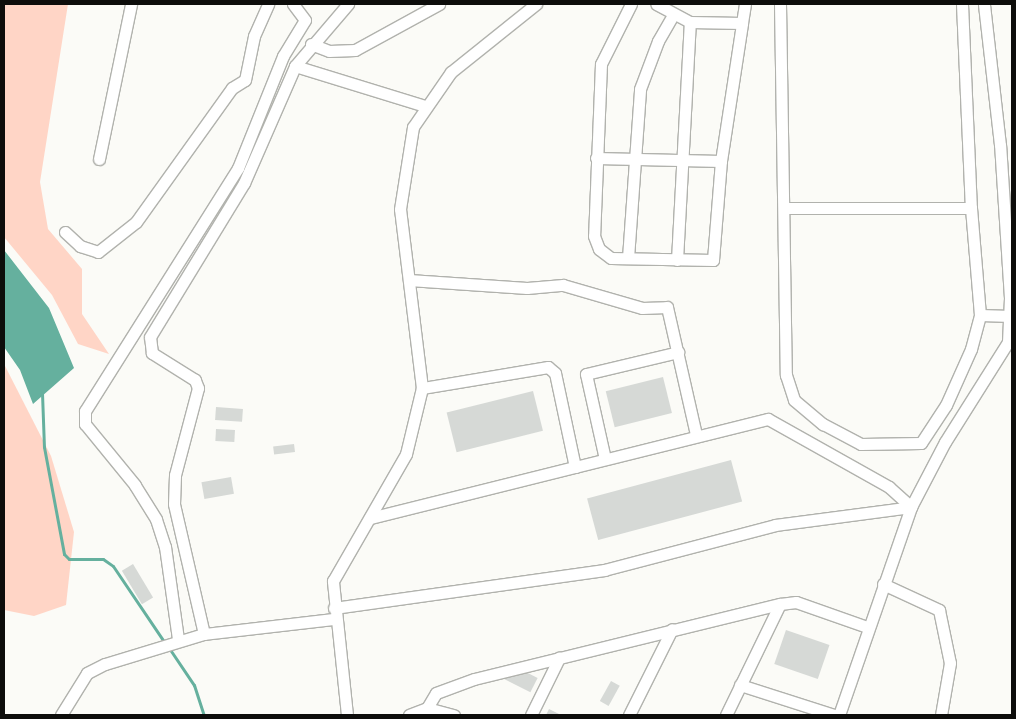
<!DOCTYPE html>
<style>
body{margin:0}
#map{position:relative;width:1016px;height:719px;overflow:hidden;background:#fbfbf7;font-family:Cabin,sans-serif}
div>[style]{position:absolute}
.green>*{inset:0;background:#ffd5c6}
.water>*{inset:0;background:#65b09e}
.stream>*{height:3px;margin:-1.5px;padding:0 1.5px;transform-origin:1.5px;border-radius:1.5px;background:#65b09e}
.building>*{inset:0;background:#d6d9d6;transform-origin:0 0}
.roads{filter:drop-shadow(1px 0 #b1b2ad) drop-shadow(-1px 0 #b1b2ad) drop-shadow(0 1px #b1b2ad) drop-shadow(0 -1px #b1b2ad)}
.minor>*{height:11px;margin:-5.5px;padding:0 5.5px;transform-origin:5.5px;border-radius:5.5px;background:#fff}
span{translate:-50% -50%;white-space:nowrap;text-align:center;line-height:1.15;-webkit-text-stroke:5px #fffffe;paint-order:stroke}
.frame{position:absolute;inset:0;border:5px solid #0d0d0b;pointer-events:none}
</style>
<div id="map">
<div class="green">
<i style="clip-path:polygon(4px 4px,68px 4px,40px 182px,48px 229px,82px 269px,82px 314px,109px 354px,78px 344px,52px 295px,4px 237px)"></i>
<i style="clip-path:polygon(4px 364px,51px 456px,74px 532px,66px 605px,34px 616px,4px 610px)"></i>
</div>
<div class="water">
<i style="clip-path:polygon(4px 250px,49px 308px,74px 368px,33px 404px,20px 370px,4px 347px)"></i>
</div>
<div class="stream">
<i style="left:42px;top:393px;width:54px;rotate:87.9deg"></i>
<i style="left:44px;top:447px;width:109px;rotate:79.4deg"></i>
<i style="left:64px;top:554px;width:7px;rotate:45deg"></i>
<i style="left:69px;top:559px;width:34px"></i>
<i style="left:103px;top:559px;width:12px;rotate:35deg"></i>
<i style="left:113px;top:566px;width:93px;rotate:56deg"></i>
<i style="left:169px;top:648px;width:45px;rotate:56deg"></i>
<i style="left:194px;top:685px;width:32px;rotate:72deg"></i>
</div>
<div class="building">
<i style="left:663px;top:377px;width:37px;height:59px;rotate:76deg"></i>
<i style="left:533px;top:391px;width:41px;height:89px;rotate:76deg"></i>
<i style="left:216px;top:407px;width:27px;height:13px;rotate:4deg"></i>
<i style="left:216px;top:429px;width:19px;height:12px;rotate:3deg"></i>
<i style="left:294px;top:444px;width:8px;height:21px;rotate:83deg"></i>
<i style="left:731px;top:460px;width:43px;height:149px;rotate:75deg"></i>
<i style="left:231px;top:477px;width:17px;height:30px;rotate:80deg"></i>
<i style="left:133px;top:564px;width:39px;height:13px;rotate:59deg"></i>
<i style="left:786px;top:630px;width:46px;height:36px;rotate:19deg"></i>
<i style="left:510px;top:664px;width:31px;height:16px;rotate:27deg"></i>
<i style="left:611px;top:681px;width:10px;height:23px;rotate:29deg"></i>
<i style="clip-path:polygon(549px 709px,561px 715px,546px 715px)"></i>
</div>
<div class="roads">
<div class="minor">
<i style="left:631px;top:4px;width:67px;rotate:116.6deg"></i>
<i style="left:601px;top:64px;width:172px;rotate:92.3deg"></i>
<i style="left:594px;top:236px;width:14px;rotate:69deg"></i>
<i style="left:599px;top:249px;width:15px;rotate:37deg"></i>
<i style="left:611px;top:258px;width:102px;rotate:1.1deg"></i>
<i style="left:713px;top:260px;width:99px;rotate:-85.4deg"></i>
<i style="left:721px;top:161px;width:140px;rotate:-81.3deg"></i>
<i style="left:742px;top:23px;width:52px;rotate:-178.9deg"></i>
<i style="left:690px;top:22px;width:38px;rotate:-152deg"></i>
<i style="left:780px;top:4px;width:371px;rotate:89.1deg"></i>
<i style="left:786px;top:375px;width:26px;rotate:72deg"></i>
<i style="left:794px;top:400px;width:38px;rotate:40deg"></i>
<i style="left:823px;top:424px;width:43px;rotate:27.8deg"></i>
<i style="left:861px;top:444px;width:60px;rotate:-1deg"></i>
<i style="left:921px;top:443px;width:45px;rotate:-56.7deg"></i>
<i style="left:946px;top:405px;width:61px;rotate:-65.9deg"></i>
<i style="left:971px;top:349px;width:35px;rotate:-75deg"></i>
<i style="left:962px;top:4px;width:204px;rotate:87.5deg"></i>
<i style="left:742px;top:23px;width:19px;rotate:-81deg"></i>
<i style="left:311px;top:44px;width:19px;rotate:21deg"></i>
<i style="left:329px;top:51px;width:26px;rotate:-2deg"></i>
<i style="left:355px;top:50px;width:96px;rotate:-28.7deg"></i>
<i style="left:295px;top:66px;width:136px;rotate:17.1deg"></i>
<i style="left:596px;top:158px;width:125px;rotate:1.4deg"></i>
<i style="left:99px;top:159px;width:158px;rotate:-78.3deg"></i>
<i style="left:785px;top:208px;width:186px"></i>
<i style="left:971px;top:208px;width:107px;rotate:85.2deg"></i>
<i style="left:980px;top:315px;width:31px;rotate:2deg"></i>
<i style="left:65px;top:232px;width:21px;rotate:43deg"></i>
<i style="left:80px;top:246px;width:19px;rotate:18deg"></i>
<i style="left:98px;top:252px;width:48px;rotate:-38.3deg"></i>
<i style="left:136px;top:222px;width:165px;rotate:-54.4deg"></i>
<i style="left:232px;top:88px;width:15px;rotate:-32deg"></i>
<i style="left:245px;top:80px;width:45px;rotate:-78.4deg"></i>
<i style="left:254px;top:36px;width:35px;rotate:-66deg"></i>
<i style="left:628px;top:258px;width:169px;rotate:-85.9deg"></i>
<i style="left:640px;top:89px;width:51px;rotate:-69.4deg"></i>
<i style="left:658px;top:41px;width:30px;rotate:-60deg"></i>
<i style="left:677px;top:260px;width:238px;rotate:-86.9deg"></i>
<i style="left:409px;top:280px;width:118px;rotate:3.9deg"></i>
<i style="left:527px;top:288px;width:36px;rotate:-5deg"></i>
<i style="left:563px;top:285px;width:82px;rotate:16.2deg"></i>
<i style="left:642px;top:308px;width:25px;rotate:-2deg"></i>
<i style="left:667px;top:307px;width:131px;rotate:77.2deg"></i>
<i style="left:605px;top:459px;width:87px;rotate:-102.6deg"></i>
<i style="left:586px;top:374px;width:95px;rotate:-13.4deg"></i>
<i style="left:575px;top:467px;width:199px;rotate:-14deg"></i>
<i style="left:768px;top:419px;width:139px;rotate:29.3deg"></i>
<i style="left:889px;top:487px;width:30px;rotate:42deg"></i>
<i style="left:370px;top:518px;width:211px;rotate:-14deg"></i>
<i style="left:575px;top:467px;width:96px;rotate:-102deg"></i>
<i style="left:555px;top:373px;width:9px;rotate:-139deg"></i>
<i style="left:548px;top:367px;width:128px;rotate:170.5deg"></i>
<i style="left:883px;top:584px;width:62px;rotate:24.9deg"></i>
<i style="left:939px;top:610px;width:54px;rotate:78.3deg"></i>
<i style="left:950px;top:663px;width:53px;rotate:99.8deg"></i>
<i style="left:334px;top:608px;width:273px;rotate:-8deg"></i>
<i style="left:604px;top:570px;width:177px;rotate:-14.7deg"></i>
<i style="left:775px;top:525px;width:137px;rotate:-7.5deg"></i>
<i style="left:204px;top:634px;width:133px;rotate:-103deg"></i>
<i style="left:174px;top:504px;width:29px;rotate:-88deg"></i>
<i style="left:175px;top:475px;width:90px;rotate:-75.2deg"></i>
<i style="left:198px;top:388px;width:9px;rotate:-111deg"></i>
<i style="left:195px;top:380px;width:51px;rotate:-147.9deg"></i>
<i style="left:152px;top:353px;width:16px;rotate:-97deg"></i>
<i style="left:150px;top:337px;width:180px;rotate:-58.6deg"></i>
<i style="left:244px;top:183px;width:128px;rotate:-66.4deg"></i>
<i style="left:295px;top:66px;width:82px;rotate:-49.5deg"></i>
<i style="left:178px;top:639px;width:93px;rotate:-98deg"></i>
<i style="left:165px;top:547px;width:29px;rotate:-108deg"></i>
<i style="left:156px;top:519px;width:40px;rotate:-122deg"></i>
<i style="left:135px;top:485px;width:79px;rotate:-129.3deg"></i>
<i style="left:85px;top:424px;width:13px;rotate:-90deg"></i>
<i style="left:85px;top:411px;width:287px;rotate:-57.8deg"></i>
<i style="left:238px;top:168px;width:121px;rotate:-68.1deg"></i>
<i style="left:283px;top:56px;width:42px;rotate:-58.6deg"></i>
<i style="left:305px;top:20px;width:20px;rotate:-127deg"></i>
<i style="left:740px;top:685px;width:99px;rotate:17.7deg"></i>
<i style="left:427px;top:708px;width:17px;rotate:-59deg"></i>
<i style="left:436px;top:693px;width:40px;rotate:-20.2deg"></i>
<i style="left:474px;top:679px;width:315px;rotate:-13.8deg"></i>
<i style="left:780px;top:604px;width:16px;rotate:-7deg"></i>
<i style="left:796px;top:602px;width:75px;rotate:19.4deg"></i>
<i style="left:61px;top:715px;width:49px;rotate:-58.2deg"></i>
<i style="left:87px;top:673px;width:20px;rotate:-27deg"></i>
<i style="left:105px;top:664px;width:103px;rotate:-16.9deg"></i>
<i style="left:204px;top:634px;width:131px;rotate:-6.6deg"></i>
<i style="left:347px;top:715px;width:135px;rotate:-96deg"></i>
<i style="left:333px;top:581px;width:146px;rotate:-60.1deg"></i>
<i style="left:406px;top:454px;width:68px;rotate:-76.4deg"></i>
<i style="left:422px;top:388px;width:180px;rotate:-97deg"></i>
<i style="left:400px;top:209px;width:83px;rotate:-81deg"></i>
<i style="left:413px;top:127px;width:67px;rotate:-55.4deg"></i>
<i style="left:451px;top:72px;width:109px;rotate:-38.7deg"></i>
<i style="left:409px;top:715px;width:19px;rotate:-21deg"></i>
<i style="left:427px;top:708px;width:28px;rotate:15deg"></i>
<i style="left:531px;top:715px;width:64px;rotate:-63.8deg"></i>
<i style="left:629px;top:715px;width:96px;rotate:-63.4deg"></i>
<i style="left:726px;top:715px;width:123px;rotate:-64.1deg"></i>
<i style="left:839px;top:715px;width:220px;rotate:-70.9deg"></i>
<i style="left:911px;top:507px;width:73px;rotate:-62.4deg"></i>
<i style="left:945px;top:442px;width:118px;rotate:-57.8deg"></i>
<i style="left:1008px;top:342px;width:44px;rotate:-87.4deg"></i>
<i style="left:1010px;top:298px;width:153px;rotate:-93.7deg"></i>
<i style="left:1000px;top:145px;width:142px;rotate:-96.5deg"></i>
</div>
</div>
<div class="frame"></div>
</div>
